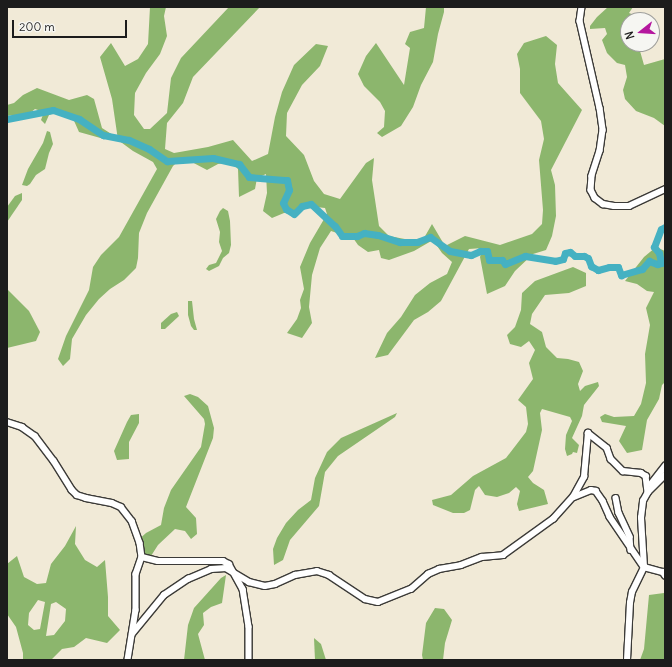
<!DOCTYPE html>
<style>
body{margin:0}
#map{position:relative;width:672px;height:667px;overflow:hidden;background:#f1ead7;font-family:Delius,sans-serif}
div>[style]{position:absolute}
.forest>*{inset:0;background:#8cb66d}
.river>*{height:7px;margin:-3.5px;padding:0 3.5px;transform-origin:3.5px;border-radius:3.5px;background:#45b1c2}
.roads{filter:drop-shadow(1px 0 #3c3b38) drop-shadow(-1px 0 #3c3b38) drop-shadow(0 1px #3c3b38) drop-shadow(0 -1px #3c3b38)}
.minor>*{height:5.5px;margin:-2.75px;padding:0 2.75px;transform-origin:2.75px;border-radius:2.75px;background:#fff}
span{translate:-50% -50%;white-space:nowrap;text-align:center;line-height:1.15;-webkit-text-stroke:3.5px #f6f6f2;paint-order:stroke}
.frame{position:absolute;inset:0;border:8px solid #1c1c1c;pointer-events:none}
.north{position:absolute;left:620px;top:12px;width:40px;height:40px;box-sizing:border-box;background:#f6f6f2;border:1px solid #9f9f9c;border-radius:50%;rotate:253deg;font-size:11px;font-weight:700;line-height:16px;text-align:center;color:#1c1c1c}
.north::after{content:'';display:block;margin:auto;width:14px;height:18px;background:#b5179e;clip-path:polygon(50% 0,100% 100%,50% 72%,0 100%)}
.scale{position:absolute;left:12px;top:20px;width:115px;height:18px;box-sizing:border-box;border:2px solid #1c1c1c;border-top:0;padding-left:5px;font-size:12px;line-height:14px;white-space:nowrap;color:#1c1c1c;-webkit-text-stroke:3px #f6f6f2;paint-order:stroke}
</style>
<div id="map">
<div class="forest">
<i style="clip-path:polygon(150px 7px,166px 7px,164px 16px,167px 36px,160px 54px,146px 73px,135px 93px,134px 115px,144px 129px,150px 129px,167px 113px,171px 78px,181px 58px,229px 7px,260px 7px,193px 77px,183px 103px,167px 123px,165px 149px,174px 153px,208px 147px,233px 140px,252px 161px,268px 154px,275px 117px,282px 92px,294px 65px,316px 44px,328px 46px,320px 66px,302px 85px,287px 113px,286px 136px,304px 155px,314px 181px,324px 194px,340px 199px,366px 163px,374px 158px,372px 180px,379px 226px,389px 236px,410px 240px,424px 238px,432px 224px,445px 246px,465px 236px,500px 245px,532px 234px,542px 224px,543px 210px,539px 160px,544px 139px,541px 121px,520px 93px,520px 69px,517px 54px,524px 43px,546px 36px,557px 45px,555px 64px,558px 83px,582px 110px,551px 170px,555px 185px,556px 216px,552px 236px,546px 250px,533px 254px,515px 271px,505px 286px,487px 294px,480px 257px,483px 248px,469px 249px,441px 301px,428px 312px,414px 320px,388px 355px,375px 358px,387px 333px,401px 317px,415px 295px,430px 283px,447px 274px,452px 262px,442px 253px,433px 240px,414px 251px,389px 260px,381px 258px,379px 250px,368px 252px,358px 245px,351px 235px,343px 235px,331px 231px,320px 248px,312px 275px,309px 307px,312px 323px,302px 338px,287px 333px,297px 319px,301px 308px,300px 300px,304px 289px,300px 267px,310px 243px,327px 214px,325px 208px,307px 206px,299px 211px,284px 213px,272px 218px,263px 211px,267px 193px,266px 174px,257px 178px,255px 189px,239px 197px,238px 169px,230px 162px,218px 164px,207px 170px,188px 160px,179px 160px,173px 166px,147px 213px,139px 233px,138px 258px,136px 268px,124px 280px,110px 289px,99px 299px,86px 315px,72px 339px,70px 359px,63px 366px,58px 359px,66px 336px,89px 290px,93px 267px,101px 255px,119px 237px,157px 169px,153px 162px,133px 151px,118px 140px,112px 99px,100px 57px,111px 43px,125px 66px,138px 59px,148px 44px)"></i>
<i style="clip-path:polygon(426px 7px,444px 7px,444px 12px,438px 34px,433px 62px,421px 85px,413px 107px,401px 126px,382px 137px,377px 133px,384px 127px,385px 111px,380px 102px,364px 86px,358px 74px,366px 56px,376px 43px,404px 85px,410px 48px,405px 44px,410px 32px,424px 28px)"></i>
<i style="clip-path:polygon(608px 7px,633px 7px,629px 13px,634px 15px,635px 20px,628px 20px,628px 28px,626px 29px,628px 44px,638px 44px,644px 65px,665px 59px,665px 126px,654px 118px,636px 111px,625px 99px,623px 90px,627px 77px,625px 65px,617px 63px,607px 53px,602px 40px,607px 34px,605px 28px,590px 29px,590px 26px,597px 17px)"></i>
<i style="clip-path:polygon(37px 88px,69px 100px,87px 95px,94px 99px,102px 128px,113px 135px,104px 139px,79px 132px,71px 114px,54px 113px,49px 115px,45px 124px,41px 120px,44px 112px,35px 109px,26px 116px,13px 115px,7px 116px,7px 105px,14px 103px,23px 95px)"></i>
<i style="clip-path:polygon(47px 131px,50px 132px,53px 144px,49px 153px,45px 169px,36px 175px,30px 184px,27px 186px,22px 185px,28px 169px,43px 143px)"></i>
<i style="clip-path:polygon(22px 193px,22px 200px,7px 222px,7px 207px,15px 196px)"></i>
<i style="clip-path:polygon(223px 208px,228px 211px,230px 221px,231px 245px,229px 253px,223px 258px,219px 266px,209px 271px,206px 269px,209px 265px,216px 263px,222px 251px,219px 242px,220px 232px,216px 219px,220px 211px)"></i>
<i style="clip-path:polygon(656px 247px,665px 251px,665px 382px,662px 385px,659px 399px,647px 420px,642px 450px,627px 453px,619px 441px,626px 426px,602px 422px,600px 417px,605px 414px,614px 417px,634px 416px,641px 404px,646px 383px,645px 354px,650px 325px,646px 308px,654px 292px,647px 291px,637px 284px,625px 281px,644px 257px)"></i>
<i style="clip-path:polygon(573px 267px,586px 273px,586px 286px,569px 293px,545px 295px,532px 314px,530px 324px,542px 332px,546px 347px,557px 358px,568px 359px,579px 362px,583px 371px,578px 384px,580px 391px,585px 386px,598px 382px,599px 386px,584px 405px,582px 416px,572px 438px,579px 445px,577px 453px,573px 452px,572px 454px,567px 456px,565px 449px,566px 435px,572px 421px,570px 417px,542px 409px,540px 413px,542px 430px,533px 471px,528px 477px,533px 483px,544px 490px,548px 504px,519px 511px,517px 504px,520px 491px,516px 487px,509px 493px,497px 497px,485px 495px,479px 486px,475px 490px,470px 510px,464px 513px,453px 513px,433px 505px,432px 500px,451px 495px,473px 476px,506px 458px,526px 432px,528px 424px,526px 407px,518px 400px,533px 379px,529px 363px,535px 350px,529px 341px,521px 347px,510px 344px,507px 335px,515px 327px,521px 310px,522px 293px,535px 281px)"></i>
<i style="clip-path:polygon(7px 289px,29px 311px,40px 332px,36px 341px,7px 348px)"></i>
<i style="clip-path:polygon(188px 301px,192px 301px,194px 319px,197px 330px,194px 330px,191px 326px,188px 315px)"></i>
<i style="clip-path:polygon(177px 312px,179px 316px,165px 329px,161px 329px,161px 323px,171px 314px)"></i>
<i style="clip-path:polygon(190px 394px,198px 397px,208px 406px,214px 428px,213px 438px,186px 507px,196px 518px,197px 534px,191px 539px,185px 531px,175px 529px,158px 545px,151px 556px,138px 552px,135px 543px,146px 533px,161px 525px,164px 508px,171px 490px,201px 447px,205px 424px,204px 419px,184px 396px)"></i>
<i style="clip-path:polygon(397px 413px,395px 417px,338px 456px,325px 472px,319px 506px,290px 540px,283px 560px,274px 565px,273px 549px,277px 538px,286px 523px,298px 510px,311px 500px,315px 478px,327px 452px,341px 438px)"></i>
<i style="clip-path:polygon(139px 414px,139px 423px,129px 442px,129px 459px,117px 460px,114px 451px,127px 422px,131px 415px)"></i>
<i style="clip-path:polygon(evenodd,76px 526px,75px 544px,85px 560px,97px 567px,105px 560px,108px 597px,108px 616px,120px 630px,107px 643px,86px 638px,74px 647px,62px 649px,51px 660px,23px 660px,23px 653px,16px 627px,7px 614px,7px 564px,17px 556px,24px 577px,37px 584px,46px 583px,51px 564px,65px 546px,76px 526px,38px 600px,45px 602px,40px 629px,34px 630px,28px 625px,29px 613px,38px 600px,76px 526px,56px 602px,66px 609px,65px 621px,54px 635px,46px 636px,51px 604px,56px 602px)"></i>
<i style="clip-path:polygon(226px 575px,222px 603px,211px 607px,203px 613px,204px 625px,198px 634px,205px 660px,184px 660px,188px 625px,194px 608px,221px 578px)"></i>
<i style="clip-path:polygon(664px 593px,665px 660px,640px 660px,644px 649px,649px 595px)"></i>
<i style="clip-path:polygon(435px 608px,444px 609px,452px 620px,445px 643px,443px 660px,423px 660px,422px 655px,426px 623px)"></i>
<i style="clip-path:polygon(314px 638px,321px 644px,326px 660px,315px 660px)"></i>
</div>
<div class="river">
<i style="left:7px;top:119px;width:47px;rotate:-11.1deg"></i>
<i style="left:53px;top:110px;width:28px;rotate:19deg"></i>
<i style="left:79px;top:119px;width:29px;rotate:34deg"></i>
<i style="left:103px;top:135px;width:26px;rotate:11deg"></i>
<i style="left:129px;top:140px;width:22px;rotate:24deg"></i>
<i style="left:149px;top:149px;width:22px;rotate:34deg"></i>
<i style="left:167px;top:161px;width:46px;rotate:-3.7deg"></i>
<i style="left:213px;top:158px;width:27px;rotate:13deg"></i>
<i style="left:239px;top:164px;width:16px;rotate:52deg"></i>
<i style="left:249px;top:177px;width:38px;rotate:5deg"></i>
<i style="left:287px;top:180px;width:10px;rotate:79deg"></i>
<i style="left:289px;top:190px;width:14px;rotate:115deg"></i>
<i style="left:283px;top:203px;width:7px;rotate:63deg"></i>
<i style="left:286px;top:209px;width:9px;rotate:32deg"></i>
<i style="left:294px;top:214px;width:11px;rotate:-45deg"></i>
<i style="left:302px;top:206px;width:9px;rotate:-13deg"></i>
<i style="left:311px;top:204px;width:33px;rotate:43deg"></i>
<i style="left:335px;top:226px;width:12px;rotate:55deg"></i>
<i style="left:342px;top:236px;width:15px"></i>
<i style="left:357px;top:236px;width:8px;rotate:-23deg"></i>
<i style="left:364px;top:233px;width:14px;rotate:8deg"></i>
<i style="left:378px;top:235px;width:23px;rotate:18deg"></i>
<i style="left:400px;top:242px;width:17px"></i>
<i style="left:417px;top:242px;width:14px;rotate:-21deg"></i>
<i style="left:430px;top:237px;width:24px;rotate:35deg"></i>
<i style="left:450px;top:251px;width:21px;rotate:11deg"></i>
<i style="left:471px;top:255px;width:10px;rotate:-24deg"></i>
<i style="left:480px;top:251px;width:7px"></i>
<i style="left:487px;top:251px;width:9px;rotate:77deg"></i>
<i style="left:489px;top:260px;width:13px"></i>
<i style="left:502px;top:260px;width:5px;rotate:53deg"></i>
<i style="left:505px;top:264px;width:22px;rotate:-22deg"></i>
<i style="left:525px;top:256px;width:30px;rotate:9deg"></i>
<i style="left:555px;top:261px;width:8px;rotate:-14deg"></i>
<i style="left:563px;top:259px;width:6px;rotate:-72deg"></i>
<i style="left:565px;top:253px;width:5px;rotate:-11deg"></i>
<i style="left:570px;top:252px;width:6px;rotate:39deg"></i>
<i style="left:575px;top:256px;width:9px"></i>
<i style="left:584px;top:256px;width:4px;rotate:27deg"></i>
<i style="left:588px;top:258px;width:9px;rotate:69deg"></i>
<i style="left:591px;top:266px;width:8px;rotate:30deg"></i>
<i style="left:598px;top:270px;width:11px;rotate:-15deg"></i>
<i style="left:609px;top:267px;width:9px"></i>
<i style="left:618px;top:267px;width:9px;rotate:69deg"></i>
<i style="left:621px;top:275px;width:22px;rotate:-16deg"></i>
<i style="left:642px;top:269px;width:11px;rotate:-49deg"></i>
<i style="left:649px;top:261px;width:9px;rotate:21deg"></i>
<i style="left:657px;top:264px;width:4px;rotate:-14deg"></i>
<i style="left:661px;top:263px;width:10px;rotate:-101deg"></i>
<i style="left:659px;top:253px;width:8px;rotate:-130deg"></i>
<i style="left:654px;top:247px;width:19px;rotate:-69deg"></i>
<i style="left:661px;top:229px;width:4px;rotate:-27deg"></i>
</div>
<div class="roads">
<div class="minor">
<i style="left:582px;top:7px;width:14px;rotate:98deg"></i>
<i style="left:580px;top:21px;width:89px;rotate:77.1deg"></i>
<i style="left:600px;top:108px;width:22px;rotate:82deg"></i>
<i style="left:603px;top:130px;width:21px;rotate:98deg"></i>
<i style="left:600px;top:151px;width:26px;rotate:108deg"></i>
<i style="left:592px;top:176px;width:14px;rotate:94deg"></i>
<i style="left:591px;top:190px;width:9px;rotate:63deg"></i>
<i style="left:595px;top:198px;width:10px;rotate:37deg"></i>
<i style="left:603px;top:204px;width:11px;rotate:10deg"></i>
<i style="left:614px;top:206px;width:15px"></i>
<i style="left:629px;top:206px;width:40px;rotate:-25deg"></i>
<i style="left:7px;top:422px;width:16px;rotate:18deg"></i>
<i style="left:22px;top:427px;width:16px;rotate:35deg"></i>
<i style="left:35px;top:436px;width:31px;rotate:53deg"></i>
<i style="left:54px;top:461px;width:34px;rotate:58deg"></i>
<i style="left:72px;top:490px;width:7px;rotate:45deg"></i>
<i style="left:77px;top:495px;width:9px;rotate:18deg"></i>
<i style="left:86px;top:498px;width:26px;rotate:11deg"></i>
<i style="left:112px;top:503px;width:10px;rotate:24deg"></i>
<i style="left:121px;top:507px;width:18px;rotate:52deg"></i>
<i style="left:132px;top:521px;width:23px;rotate:70deg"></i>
<i style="left:140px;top:543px;width:14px;rotate:82deg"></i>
<i style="left:142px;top:557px;width:18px;rotate:109deg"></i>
<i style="left:136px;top:574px;width:36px;rotate:90deg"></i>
<i style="left:136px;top:610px;width:51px;rotate:99.1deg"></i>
<i style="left:651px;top:484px;width:23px;rotate:-52deg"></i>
<i style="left:574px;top:497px;width:18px;rotate:-22deg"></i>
<i style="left:591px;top:490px;width:5px;rotate:11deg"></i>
<i style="left:596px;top:491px;width:12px;rotate:55deg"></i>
<i style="left:603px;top:501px;width:17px;rotate:66deg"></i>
<i style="left:610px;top:517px;width:60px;rotate:55.8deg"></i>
<i style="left:644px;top:567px;width:20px;rotate:15deg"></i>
<i style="left:663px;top:572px;width:4px;rotate:56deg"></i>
<i style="left:616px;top:498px;width:15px;rotate:79deg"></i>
<i style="left:619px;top:513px;width:26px;rotate:65deg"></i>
<i style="left:630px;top:537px;width:13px;rotate:86deg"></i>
<i style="left:142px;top:557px;width:16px;rotate:14deg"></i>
<i style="left:158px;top:561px;width:65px"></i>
<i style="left:223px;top:561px;width:7px;rotate:27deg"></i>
<i style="left:229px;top:564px;width:29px;rotate:61deg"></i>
<i style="left:243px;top:589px;width:38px;rotate:81deg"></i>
<i style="left:249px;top:627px;width:33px;rotate:90deg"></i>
<i style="left:132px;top:634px;width:50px;rotate:-50.6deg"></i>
<i style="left:164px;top:595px;width:29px;rotate:-34deg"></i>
<i style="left:188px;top:579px;width:25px;rotate:-23deg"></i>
<i style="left:211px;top:569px;width:15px;rotate:-4deg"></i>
<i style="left:226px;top:568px;width:27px;rotate:31deg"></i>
<i style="left:249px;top:582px;width:16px;rotate:14deg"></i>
<i style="left:265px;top:586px;width:10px;rotate:-11deg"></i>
<i style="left:275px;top:584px;width:22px;rotate:-24deg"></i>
<i style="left:295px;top:575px;width:22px;rotate:-10deg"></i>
<i style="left:317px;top:571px;width:13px;rotate:18deg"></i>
<i style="left:329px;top:575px;width:43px;rotate:33.7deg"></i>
<i style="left:365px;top:599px;width:13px;rotate:13deg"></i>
<i style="left:378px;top:602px;width:35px;rotate:-22deg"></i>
<i style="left:411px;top:589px;width:23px;rotate:-41deg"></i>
<i style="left:428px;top:574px;width:12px;rotate:-24deg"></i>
<i style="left:439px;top:569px;width:22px;rotate:-10deg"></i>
<i style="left:461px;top:565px;width:22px;rotate:-21deg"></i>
<i style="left:482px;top:557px;width:21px;rotate:-5deg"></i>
<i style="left:503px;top:555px;width:62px;rotate:-35.8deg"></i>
<i style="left:553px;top:519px;width:30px;rotate:-48deg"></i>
<i style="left:573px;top:497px;width:23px;rotate:-61deg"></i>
<i style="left:584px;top:477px;width:44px;rotate:-84.8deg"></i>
<i style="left:588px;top:433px;width:24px;rotate:38deg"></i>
<i style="left:607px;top:448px;width:12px;rotate:70deg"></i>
<i style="left:611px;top:459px;width:17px;rotate:45deg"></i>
<i style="left:623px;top:471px;width:18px;rotate:6deg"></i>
<i style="left:641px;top:473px;width:6px;rotate:31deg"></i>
<i style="left:646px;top:476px;width:16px;rotate:83deg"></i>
<i style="left:627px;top:660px;width:57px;rotate:-87deg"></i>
<i style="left:630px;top:603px;width:11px;rotate:-80deg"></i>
<i style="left:632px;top:592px;width:28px;rotate:-64deg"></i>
<i style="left:644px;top:567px;width:49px;rotate:-93.5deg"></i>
<i style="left:641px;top:518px;width:17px;rotate:-83deg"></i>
<i style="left:643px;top:501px;width:10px;rotate:-61deg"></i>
<i style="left:648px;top:492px;width:24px;rotate:-45deg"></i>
</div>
</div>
<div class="frame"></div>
<div class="north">N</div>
<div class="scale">200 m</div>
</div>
